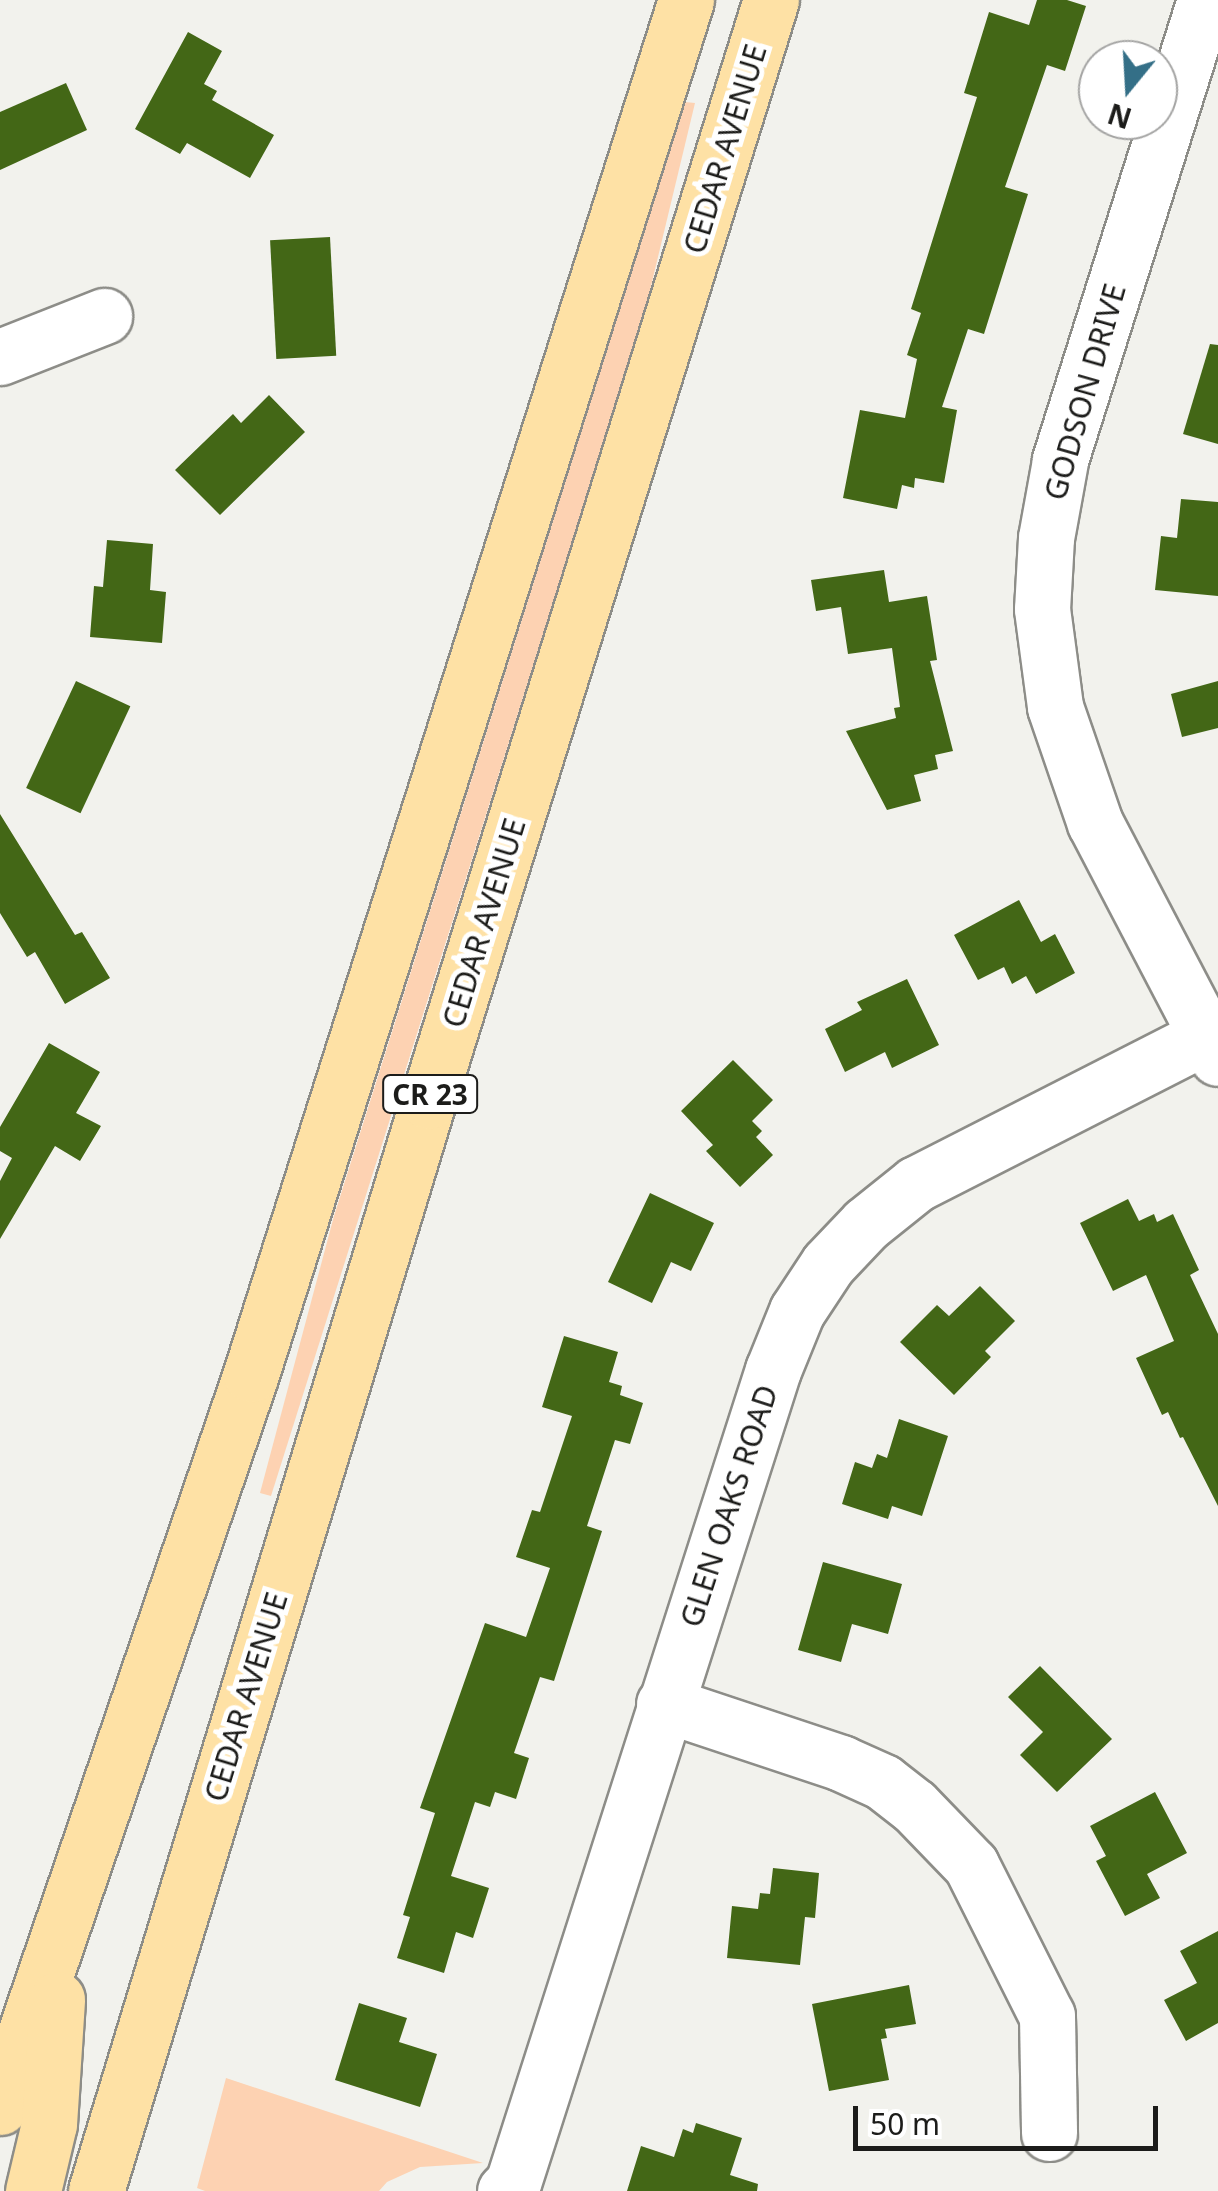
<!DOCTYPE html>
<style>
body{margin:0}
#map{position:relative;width:1218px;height:2191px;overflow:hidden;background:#f2f2ed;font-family:"Noto Sans",sans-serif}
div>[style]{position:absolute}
.green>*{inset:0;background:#fdd2b2}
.building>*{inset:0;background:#436716;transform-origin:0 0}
.roads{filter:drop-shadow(2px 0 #8d8d88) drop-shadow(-2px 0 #8d8d88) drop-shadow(0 2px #8d8d88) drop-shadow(0 -2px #8d8d88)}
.minor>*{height:55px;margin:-27.5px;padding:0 27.5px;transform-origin:27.5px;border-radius:27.5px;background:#fff}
.major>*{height:55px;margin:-27.5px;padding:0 27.5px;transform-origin:27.5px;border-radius:27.5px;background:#fee1a5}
span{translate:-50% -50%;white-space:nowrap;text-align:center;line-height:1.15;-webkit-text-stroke:10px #fff;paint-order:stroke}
.shield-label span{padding:2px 8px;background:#fff;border:2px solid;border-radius:8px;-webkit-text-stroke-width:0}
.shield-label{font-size:28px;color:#1c1c1a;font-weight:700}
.street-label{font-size:30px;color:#1c1c1a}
.north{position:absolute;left:1078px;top:40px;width:100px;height:100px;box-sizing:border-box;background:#fff;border:2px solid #a4a4a3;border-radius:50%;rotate:198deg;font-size:28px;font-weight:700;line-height:40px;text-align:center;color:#1c1c1a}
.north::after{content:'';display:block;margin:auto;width:35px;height:45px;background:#346f87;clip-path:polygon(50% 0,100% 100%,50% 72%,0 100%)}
.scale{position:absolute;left:853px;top:2106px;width:305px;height:45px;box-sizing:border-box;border:5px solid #1c1c1a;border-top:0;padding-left:12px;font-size:30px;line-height:35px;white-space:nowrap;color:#1c1c1a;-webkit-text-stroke:8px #fff;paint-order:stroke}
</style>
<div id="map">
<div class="green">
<i style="clip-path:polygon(685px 102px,695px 103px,645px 311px,271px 1496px,260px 1493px,334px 1216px)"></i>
<i style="clip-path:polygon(226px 2078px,483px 2163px,420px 2167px,387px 2182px,379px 2191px,205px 2191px,197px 2188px)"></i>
</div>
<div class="building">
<i style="clip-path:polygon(1037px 0,1067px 0,1086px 6px,1065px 71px,1047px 65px,1005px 187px,1028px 194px,984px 334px,968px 329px,942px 407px,957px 410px,944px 483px,915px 478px,914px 488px,902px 485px,897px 509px,843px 498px,860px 410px,905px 418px,917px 359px,907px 355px,921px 313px,911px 309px,977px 97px,964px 93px,989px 12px,1029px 25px)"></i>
<i style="clip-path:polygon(188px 32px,222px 51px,204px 84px,217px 91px,212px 100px,274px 135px,250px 178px,187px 143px,180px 154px,135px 129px)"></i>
<i style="clip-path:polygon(66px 83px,87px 130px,0 170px,0 112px)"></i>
<i style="left:330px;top:237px;width:119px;height:60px;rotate:87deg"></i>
<i style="clip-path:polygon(1210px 344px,1218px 345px,1218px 444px,1183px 434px)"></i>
<i style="clip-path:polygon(269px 395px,305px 432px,220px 515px,175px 470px,233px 414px,241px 423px)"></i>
<i style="clip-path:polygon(1181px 499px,1218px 502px,1218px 596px,1155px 590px,1161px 536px,1177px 538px)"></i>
<i style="clip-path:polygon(107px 540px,153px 544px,150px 590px,166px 592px,162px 643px,90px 637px,94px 586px,103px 587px)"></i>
<i style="clip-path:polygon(884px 570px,889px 602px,927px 596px,937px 660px,930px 661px,953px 751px,935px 755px,938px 769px,914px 775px,921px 801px,887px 810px,846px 731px,896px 718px,894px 708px,900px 707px,892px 648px,848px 654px,841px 607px,816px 611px,811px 580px)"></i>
<i style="left:76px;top:681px;width:60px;height:118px;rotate:25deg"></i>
<i style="clip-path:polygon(1218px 681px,1218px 728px,1182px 737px,1171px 694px)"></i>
<i style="clip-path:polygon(0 814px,75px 935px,82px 932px,110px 978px,65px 1004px,35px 952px,27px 957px,0 913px)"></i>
<i style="clip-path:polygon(1019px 900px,1041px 942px,1055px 934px,1075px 973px,1036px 994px,1026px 976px,1012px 984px,1004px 967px,978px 980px,954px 935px)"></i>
<i style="clip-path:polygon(907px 979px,939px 1045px,892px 1068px,885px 1052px,845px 1072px,825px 1029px,862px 1010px,857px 1002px)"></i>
<i style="clip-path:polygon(49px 1043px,100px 1072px,76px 1113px,101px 1126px,80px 1161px,55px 1146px,0 1239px,0 1181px,12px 1158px,0 1151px,0 1127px)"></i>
<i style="clip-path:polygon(733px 1060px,773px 1100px,752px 1121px,762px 1131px,756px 1137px,773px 1155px,740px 1187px,706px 1151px,713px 1145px,681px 1111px)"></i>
<i style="clip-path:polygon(650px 1193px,714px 1223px,691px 1271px,671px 1262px,652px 1303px,608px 1282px)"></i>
<i style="clip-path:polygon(1128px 1199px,1139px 1221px,1154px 1214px,1157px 1222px,1173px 1214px,1199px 1270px,1190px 1275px,1218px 1334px,1218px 1506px,1183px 1437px,1180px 1438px,1168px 1412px,1162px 1415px,1136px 1358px,1174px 1341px,1146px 1275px,1113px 1291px,1080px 1223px)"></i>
<i style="clip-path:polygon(980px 1286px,1015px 1321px,985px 1351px,991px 1357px,954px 1395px,900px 1342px,937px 1305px,949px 1316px)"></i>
<i style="clip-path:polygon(564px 1336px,618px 1352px,609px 1382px,622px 1386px,620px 1395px,643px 1403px,630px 1444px,615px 1440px,587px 1526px,602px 1531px,554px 1681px,540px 1677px,514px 1753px,529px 1758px,516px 1799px,495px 1792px,490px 1807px,475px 1802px,451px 1876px,489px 1888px,473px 1938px,456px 1932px,444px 1973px,397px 1958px,410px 1917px,403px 1915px,435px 1813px,420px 1808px,485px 1623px,526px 1637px,550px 1568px,516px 1557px,532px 1510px,540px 1512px,572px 1416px,542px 1407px)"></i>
<i style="clip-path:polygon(899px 1419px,948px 1436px,922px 1516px,892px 1506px,888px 1519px,842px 1504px,855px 1462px,872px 1468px,877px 1454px,887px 1458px)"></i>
<i style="clip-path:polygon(823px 1562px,902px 1584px,888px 1634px,852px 1624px,841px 1662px,798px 1650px)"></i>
<i style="clip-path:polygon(1040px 1666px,1112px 1739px,1057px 1792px,1020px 1755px,1043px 1732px,1008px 1697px)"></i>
<i style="clip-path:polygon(1155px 1792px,1187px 1853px,1147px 1874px,1160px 1898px,1125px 1916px,1096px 1861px,1106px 1856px,1090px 1826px)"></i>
<i style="clip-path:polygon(773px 1868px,819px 1873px,815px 1918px,805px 1917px,800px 1965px,727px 1958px,732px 1906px,758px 1909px,760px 1893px,770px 1894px)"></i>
<i style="clip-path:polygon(1218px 1931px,1218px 2023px,1186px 2041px,1164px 2000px,1197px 1983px,1180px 1951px)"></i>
<i style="clip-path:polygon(909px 1985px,916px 2024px,885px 2029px,887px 2038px,881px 2039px,889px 2080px,829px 2091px,812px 2004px)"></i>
<i style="clip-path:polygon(359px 2003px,407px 2018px,399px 2042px,437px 2054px,420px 2107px,335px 2080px)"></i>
<i style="clip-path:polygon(696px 2123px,742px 2138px,730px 2175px,758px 2184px,757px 2191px,627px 2191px,641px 2146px,674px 2157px,683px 2129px,693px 2133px)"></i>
</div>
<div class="roads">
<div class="minor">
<i style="left:1205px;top:0;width:483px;rotate:107.5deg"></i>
<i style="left:1060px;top:461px;width:78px;rotate:100.3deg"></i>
<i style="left:1046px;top:538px;width:71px;rotate:93.2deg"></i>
<i style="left:1042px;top:609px;width:99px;rotate:82.4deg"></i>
<i style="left:1055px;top:707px;width:123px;rotate:71deg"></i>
<i style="left:1095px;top:823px;width:265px;rotate:62.4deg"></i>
<i style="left:0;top:357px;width:112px;rotate:-21.5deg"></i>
<i style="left:664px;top:1704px;width:187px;rotate:18.4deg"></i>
<i style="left:841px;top:1763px;width:46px;rotate:24.3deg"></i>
<i style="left:883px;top:1782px;width:39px;rotate:38deg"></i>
<i style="left:914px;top:1806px;width:82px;rotate:46deg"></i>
<i style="left:971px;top:1865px;width:169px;rotate:63.3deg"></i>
<i style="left:1047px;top:2016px;width:117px;rotate:89deg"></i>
<i style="left:505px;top:2191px;width:11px;rotate:-45deg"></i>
<i style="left:513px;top:2183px;width:854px;rotate:-72.27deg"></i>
<i style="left:773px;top:1370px;width:64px;rotate:-67.9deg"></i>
<i style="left:797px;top:1311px;width:56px;rotate:-56.6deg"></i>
<i style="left:828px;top:1264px;width:55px;rotate:-46.5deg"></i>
<i style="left:866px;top:1224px;width:64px;rotate:-38.7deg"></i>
<i style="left:916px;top:1184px;width:339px;rotate:-27deg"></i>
</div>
<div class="major">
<i style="left:0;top:2107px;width:775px;rotate:-71.1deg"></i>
<i style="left:251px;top:1374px;width:1441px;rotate:-72.43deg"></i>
<i style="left:33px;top:2191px;width:69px;rotate:-76.6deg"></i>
<i style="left:49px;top:2124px;width:125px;rotate:-86.3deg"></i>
<i style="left:96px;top:2191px;width:1139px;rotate:-73.06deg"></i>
<i style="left:428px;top:1101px;width:1153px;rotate:-72.7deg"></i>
</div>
</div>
<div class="shield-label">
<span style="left:430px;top:1094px">CR 23</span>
</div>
<div class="street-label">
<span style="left:725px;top:149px;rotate:-73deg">CEDAR AVENUE</span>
<span style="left:1085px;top:392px;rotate:-74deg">GODSON DRIVE</span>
<span style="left:484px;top:923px;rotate:-73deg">CEDAR AVENUE</span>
<span style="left:729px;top:1506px;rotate:-72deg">GLEN OAKS ROAD</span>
<span style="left:246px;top:1697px;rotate:-73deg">CEDAR AVENUE</span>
</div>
<div class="north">N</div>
<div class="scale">50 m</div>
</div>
